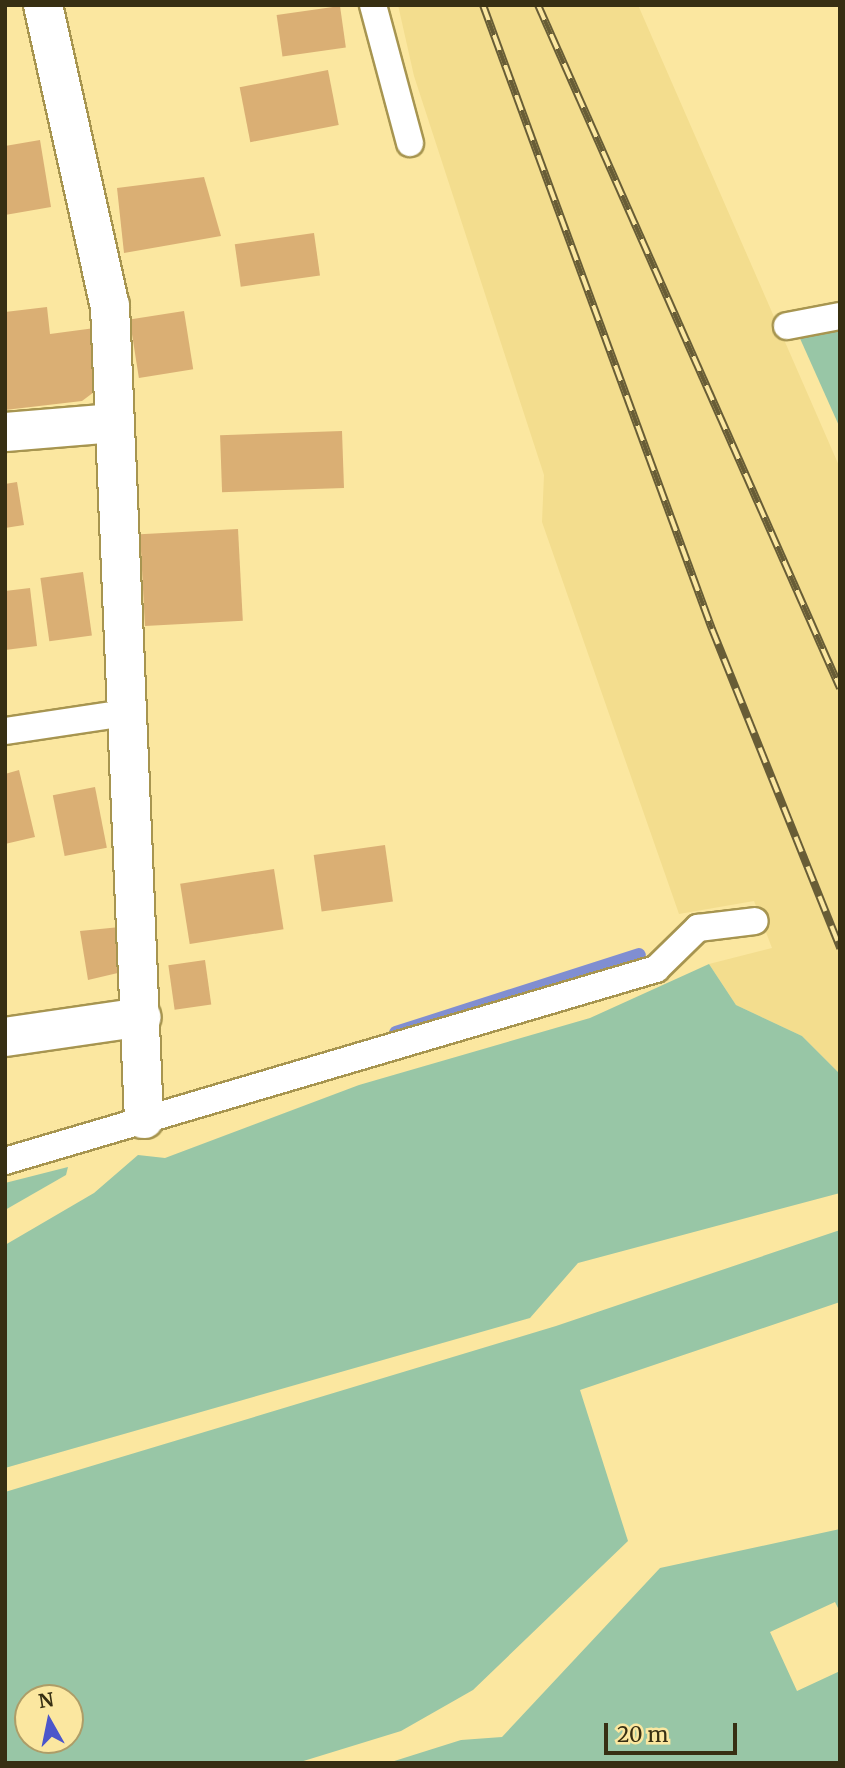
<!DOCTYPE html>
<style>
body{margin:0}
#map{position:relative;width:845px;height:1768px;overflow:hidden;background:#fbe7a0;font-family:Merriweather,serif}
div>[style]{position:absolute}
.built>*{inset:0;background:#f3dd8e}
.green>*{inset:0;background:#98c6a6}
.stream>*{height:14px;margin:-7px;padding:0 7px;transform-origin:7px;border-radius:7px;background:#808ed1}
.building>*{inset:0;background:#daaf74;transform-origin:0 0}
.roads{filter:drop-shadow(2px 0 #a79550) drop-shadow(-2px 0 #a79550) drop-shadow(0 2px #a79550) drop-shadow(0 -2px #a79550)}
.service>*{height:26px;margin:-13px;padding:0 13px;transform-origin:13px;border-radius:13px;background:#fff}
.minor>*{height:38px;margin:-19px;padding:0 19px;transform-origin:19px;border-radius:19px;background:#fff}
.rail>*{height:8px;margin-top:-4px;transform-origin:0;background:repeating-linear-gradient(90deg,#fbe7a0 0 16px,#685d36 0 32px);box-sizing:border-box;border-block:2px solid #685d36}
span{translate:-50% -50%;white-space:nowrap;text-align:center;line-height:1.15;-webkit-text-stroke:6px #fbe7a0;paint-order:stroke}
.frame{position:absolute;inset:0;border:7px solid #372f13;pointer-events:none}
.north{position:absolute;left:14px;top:1684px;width:70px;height:70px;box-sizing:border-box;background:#fbe7a0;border:2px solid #ad9d68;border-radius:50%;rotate:351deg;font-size:19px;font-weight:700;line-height:28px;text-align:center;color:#372f13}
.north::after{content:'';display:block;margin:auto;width:24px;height:32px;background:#4b56cb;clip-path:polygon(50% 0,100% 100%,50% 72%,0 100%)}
.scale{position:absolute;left:604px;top:1723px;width:133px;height:32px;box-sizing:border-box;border:4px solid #372f13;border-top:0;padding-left:9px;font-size:21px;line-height:24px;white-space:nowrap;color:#372f13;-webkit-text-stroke:5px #fbe7a0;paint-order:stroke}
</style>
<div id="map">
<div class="built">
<i style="clip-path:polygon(398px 5px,638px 5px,840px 468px,840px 1074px,802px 1036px,736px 1005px,709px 964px,772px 948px,754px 901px,679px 914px,542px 522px,544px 475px,414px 76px)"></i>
</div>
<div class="green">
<i style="clip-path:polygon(840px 326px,840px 428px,798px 334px)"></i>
<i style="clip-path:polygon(709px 964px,736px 1005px,802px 1036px,840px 1074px,840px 1193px,578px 1263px,530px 1318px,5px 1468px,5px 1245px,94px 1193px,138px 1155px,165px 1158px,359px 1085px,590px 1018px)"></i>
<i style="clip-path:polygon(68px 1167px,66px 1175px,5px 1210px,5px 1183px)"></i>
<i style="clip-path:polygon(evenodd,840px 1230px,840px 1302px,580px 1390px,628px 1541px,473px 1690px,401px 1731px,297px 1763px,5px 1761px,5px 1492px,556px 1326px,840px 1230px,70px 1698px,70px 1740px,28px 1740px,28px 1698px,70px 1698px)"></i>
<i style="clip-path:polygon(840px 1529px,840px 1612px,835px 1602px,770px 1632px,797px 1691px,840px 1671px,840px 1763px,388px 1763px,461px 1740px,502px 1737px,660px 1568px)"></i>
</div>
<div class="stream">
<i style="left:396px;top:1033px;width:255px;rotate:-17.8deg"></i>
</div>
<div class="building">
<i style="left:340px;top:6px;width:42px;height:64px;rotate:82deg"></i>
<i style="left:328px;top:70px;width:56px;height:90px;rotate:79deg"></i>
<i style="clip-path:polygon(40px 140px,51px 207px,5px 215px,5px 146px)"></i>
<i style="clip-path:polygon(204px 177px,221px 236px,124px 253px,117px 188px)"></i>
<i style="left:314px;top:233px;width:43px;height:80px;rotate:82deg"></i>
<i style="clip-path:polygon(47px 307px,50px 334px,95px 328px,102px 386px,82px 401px,5px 410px,5px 312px)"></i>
<i style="left:184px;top:311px;width:59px;height:55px;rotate:81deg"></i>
<i style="left:342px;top:431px;width:57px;height:122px;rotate:88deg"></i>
<i style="clip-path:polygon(17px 482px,24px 525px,5px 528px,5px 484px)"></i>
<i style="left:238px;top:529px;width:92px;height:98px;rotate:87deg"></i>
<i style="left:83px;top:572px;width:64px;height:43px;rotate:82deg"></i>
<i style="clip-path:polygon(30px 588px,37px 646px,5px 650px,5px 591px)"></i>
<i style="clip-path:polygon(19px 770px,35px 837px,5px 844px,5px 774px)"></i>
<i style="left:95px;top:787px;width:62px;height:43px;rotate:79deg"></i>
<i style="left:385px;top:845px;width:57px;height:72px;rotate:82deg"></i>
<i style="left:274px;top:869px;width:61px;height:95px;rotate:81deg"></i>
<i style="clip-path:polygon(120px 927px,122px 972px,88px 980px,80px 931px)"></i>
<i style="left:205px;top:960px;width:45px;height:37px;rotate:82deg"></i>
</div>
<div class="roads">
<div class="service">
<i style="left:373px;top:5px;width:143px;rotate:75deg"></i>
<i style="left:787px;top:326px;width:54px;rotate:-10.7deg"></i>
<i style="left:5px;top:731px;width:121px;rotate:-8.5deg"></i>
<i style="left:5px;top:1161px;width:679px;rotate:-16.43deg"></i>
<i style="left:656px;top:969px;width:59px;rotate:-44.3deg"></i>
<i style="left:698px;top:928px;width:57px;rotate:-7deg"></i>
</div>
<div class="minor">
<i style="left:43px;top:5px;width:308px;rotate:77.5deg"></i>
<i style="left:110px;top:306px;width:814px;rotate:87.61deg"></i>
<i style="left:5px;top:432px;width:109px;rotate:-4.7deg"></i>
<i style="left:5px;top:1037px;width:138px;rotate:-8.3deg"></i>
</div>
</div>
<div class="rail">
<i style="left:483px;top:5px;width:665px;rotate:69.85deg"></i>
<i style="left:712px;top:629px;width:344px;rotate:68.1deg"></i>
<i style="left:538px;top:5px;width:747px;rotate:66.15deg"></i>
</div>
<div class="frame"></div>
<div class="north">N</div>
<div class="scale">20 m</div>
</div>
